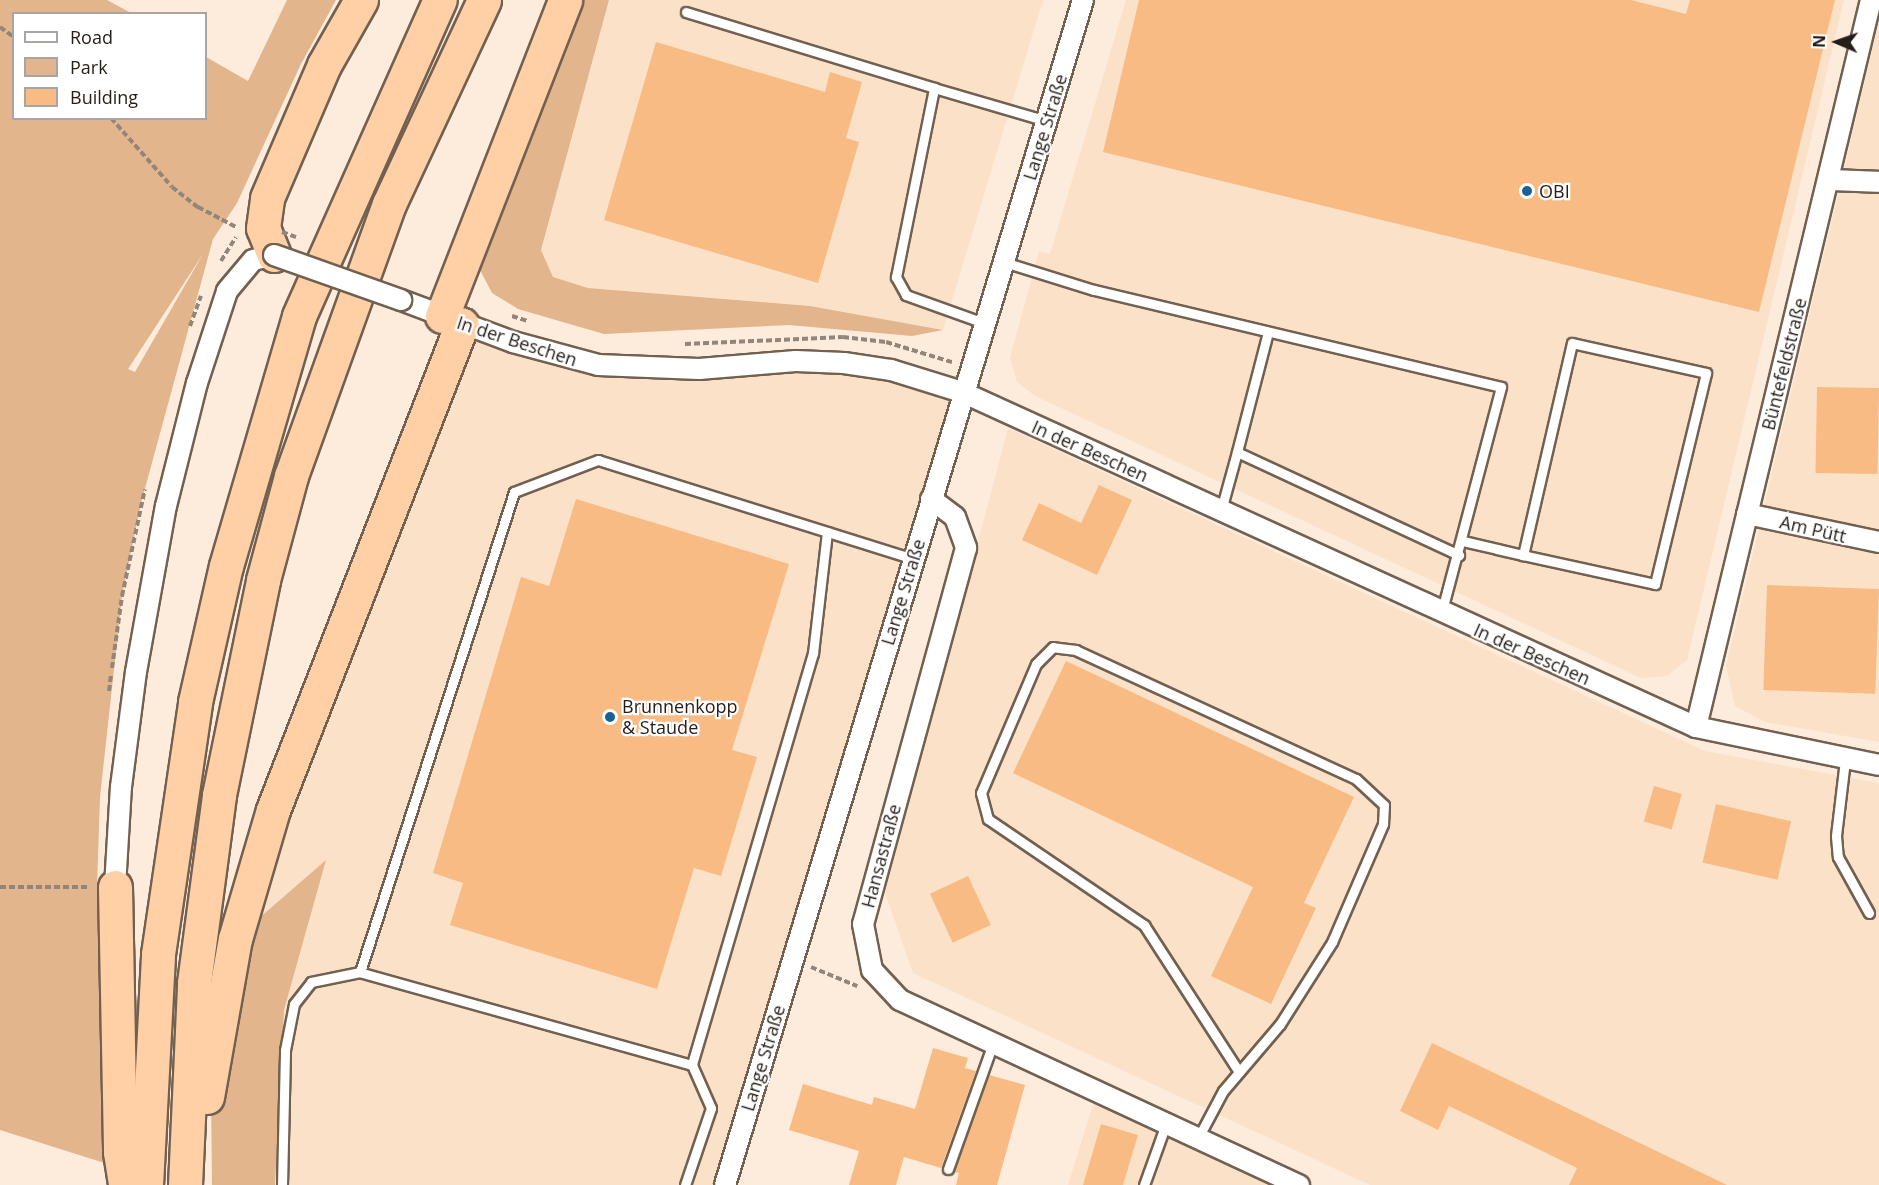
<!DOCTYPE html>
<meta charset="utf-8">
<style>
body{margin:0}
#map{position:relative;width:1879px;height:1185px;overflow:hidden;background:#fdebdc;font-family:"Open Sans",sans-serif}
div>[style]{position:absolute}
.built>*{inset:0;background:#fce1c9}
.green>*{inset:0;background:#e2b58c}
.building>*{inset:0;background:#f8bb83;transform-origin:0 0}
.path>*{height:4px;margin-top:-2px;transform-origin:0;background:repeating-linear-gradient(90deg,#92857a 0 6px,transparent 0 9px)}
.roads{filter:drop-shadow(2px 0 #726050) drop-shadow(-2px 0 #726050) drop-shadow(0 2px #726050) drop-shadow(0 -2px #726050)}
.service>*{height:9px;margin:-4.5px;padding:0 4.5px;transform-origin:4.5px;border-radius:4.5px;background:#fff}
.minor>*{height:20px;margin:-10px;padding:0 10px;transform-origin:10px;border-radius:10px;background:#fff}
.trunk>*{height:33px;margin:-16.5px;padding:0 16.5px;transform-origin:16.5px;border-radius:16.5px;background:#ffd0a6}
.path-bridge>*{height:4px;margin-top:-2px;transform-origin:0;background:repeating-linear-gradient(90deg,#92857a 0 6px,transparent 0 9px)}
.bridges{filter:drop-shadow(2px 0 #726050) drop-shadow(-2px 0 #726050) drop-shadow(0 2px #726050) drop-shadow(0 -2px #726050)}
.minor-bridge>*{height:20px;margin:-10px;padding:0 10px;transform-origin:10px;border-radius:10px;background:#fff}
.dots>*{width:16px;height:16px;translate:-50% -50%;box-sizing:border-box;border:3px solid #fff;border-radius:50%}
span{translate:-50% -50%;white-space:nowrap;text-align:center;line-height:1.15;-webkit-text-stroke:4.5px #fff;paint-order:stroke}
.street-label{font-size:18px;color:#251d17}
.poi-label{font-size:18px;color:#251d17}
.left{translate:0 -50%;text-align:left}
.legend{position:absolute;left:12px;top:12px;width:195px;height:108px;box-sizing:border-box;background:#fff;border:2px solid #a8a5a2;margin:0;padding:8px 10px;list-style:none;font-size:18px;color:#251d17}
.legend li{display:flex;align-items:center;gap:12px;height:30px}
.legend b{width:30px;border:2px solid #a8a5a2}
.north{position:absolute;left:1807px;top:12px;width:60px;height:60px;-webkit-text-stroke:4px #fff;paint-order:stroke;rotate:272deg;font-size:16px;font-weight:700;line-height:24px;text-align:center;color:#251d17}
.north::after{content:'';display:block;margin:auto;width:21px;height:27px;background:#251d17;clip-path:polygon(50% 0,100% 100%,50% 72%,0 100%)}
</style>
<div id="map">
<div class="built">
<i style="clip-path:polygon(609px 0,1043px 0,943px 330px,810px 306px,588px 288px,553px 277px,541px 250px)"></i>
<i style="clip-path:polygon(1126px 0,1844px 0,1687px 660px,1667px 676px,1641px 678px,1035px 396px,1017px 382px,1010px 358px,1039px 251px,1050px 254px)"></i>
<i style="clip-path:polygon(1879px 22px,1879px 742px,1765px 722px,1735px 706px,1726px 666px)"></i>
<i style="clip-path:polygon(462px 324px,598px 365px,796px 361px,962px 392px,725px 1185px,212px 1185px,235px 939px)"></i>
<i style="clip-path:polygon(1008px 428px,1705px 751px,1879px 783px,1879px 1185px,1370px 1185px,913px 973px,885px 893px)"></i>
<i style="clip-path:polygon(1094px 1101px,1272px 1185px,1068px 1185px)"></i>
</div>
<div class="green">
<i style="clip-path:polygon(evenodd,0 0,107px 0,131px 13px,14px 14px,14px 118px,206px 118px,206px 57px,248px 81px,287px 0,336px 0,301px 64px,237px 203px,213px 239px,141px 503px,122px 596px,100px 797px,97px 887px,106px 904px,114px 1166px,0 1130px,0 0,203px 254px,135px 372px,128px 369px,203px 254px)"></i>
<i style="clip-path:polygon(583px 0,609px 0,541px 250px,553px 277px,588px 288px,810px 306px,943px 330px,912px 336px,789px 325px,604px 334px,518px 309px,492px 293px,480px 270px,495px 218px)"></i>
<i style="clip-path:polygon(326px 860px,284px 1010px,275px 1185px,212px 1185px,211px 1094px,235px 939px)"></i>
</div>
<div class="building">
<i style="clip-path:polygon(1139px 0,1631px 0,1686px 14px,1690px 0,1835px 0,1759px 312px,1103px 152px)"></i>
<i style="clip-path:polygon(656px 42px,825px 92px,830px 72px,862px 82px,846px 138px,859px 142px,818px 283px,604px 220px)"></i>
<i style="left:1817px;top:387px;width:62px;height:86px;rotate:1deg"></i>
<i style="clip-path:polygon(1099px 485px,1132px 500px,1097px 575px,1022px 540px,1039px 503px,1081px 523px)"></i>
<i style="clip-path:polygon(576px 499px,789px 564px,732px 750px,757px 757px,721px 876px,694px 868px,657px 989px,450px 925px,463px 883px,433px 873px,521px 577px,549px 586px)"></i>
<i style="left:1767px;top:585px;width:112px;height:105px;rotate:2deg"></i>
<i style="clip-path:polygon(1066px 661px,1354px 797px,1304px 903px,1316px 908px,1271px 1004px,1211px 976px,1253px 887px,1013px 773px)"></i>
<i style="left:1654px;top:786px;width:29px;height:37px;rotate:16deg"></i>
<i style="left:1716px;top:804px;width:77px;height:60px;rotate:13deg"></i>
<i style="left:968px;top:876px;width:54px;height:42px;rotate:65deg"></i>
<i style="clip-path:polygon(1432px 1043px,1727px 1185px,1569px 1185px,1577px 1168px,1449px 1106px,1438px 1130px,1400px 1111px)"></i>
<i style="clip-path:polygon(933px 1048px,968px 1058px,965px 1068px,976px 1071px,941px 1168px,904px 1157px,896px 1185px,849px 1185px,859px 1151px,789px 1130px,803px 1084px,872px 1105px,874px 1097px,915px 1109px)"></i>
<i style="clip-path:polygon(989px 1075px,1025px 1085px,997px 1185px,956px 1185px,959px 1173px,954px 1172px)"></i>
<i style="clip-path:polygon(1101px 1124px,1138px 1135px,1123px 1185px,1083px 1185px)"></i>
</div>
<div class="path">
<i style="left:0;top:27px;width:17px;rotate:36deg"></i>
<i style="left:111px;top:118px;width:92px;rotate:48.5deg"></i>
<i style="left:172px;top:187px;width:33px;rotate:38deg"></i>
<i style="left:198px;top:207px;width:43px;rotate:27.8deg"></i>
<i style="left:221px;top:261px;width:28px;rotate:-58deg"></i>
<i style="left:512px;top:316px;width:16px;rotate:18deg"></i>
<i style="left:190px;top:326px;width:32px;rotate:-70deg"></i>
<i style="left:685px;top:344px;width:158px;rotate:-2.5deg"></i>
<i style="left:843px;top:337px;width:43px;rotate:6.6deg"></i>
<i style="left:886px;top:342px;width:69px;rotate:16.9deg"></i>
<i style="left:112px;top:668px;width:73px;rotate:-82.1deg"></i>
<i style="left:122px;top:596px;width:109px;rotate:-77.9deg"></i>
<i style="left:109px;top:691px;width:16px;rotate:-83deg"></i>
<i style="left:0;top:887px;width:89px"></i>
<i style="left:811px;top:967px;width:50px;rotate:22.4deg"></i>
</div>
<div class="roads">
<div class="service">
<i style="left:686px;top:12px;width:259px;rotate:17deg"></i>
<i style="left:1004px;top:262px;width:94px;rotate:17.3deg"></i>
<i style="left:1094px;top:290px;width:418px;rotate:13.4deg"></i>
<i style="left:1501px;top:387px;width:232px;rotate:104.8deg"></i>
<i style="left:984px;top:323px;width:83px;rotate:-160.3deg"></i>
<i style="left:906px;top:295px;width:21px;rotate:-119deg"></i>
<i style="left:896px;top:277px;width:193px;rotate:-78.6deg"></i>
<i style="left:934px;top:88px;width:118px;rotate:16.3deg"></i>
<i style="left:1268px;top:332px;width:124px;rotate:104.5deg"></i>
<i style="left:1237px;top:452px;width:245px;rotate:24.9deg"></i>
<i style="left:1221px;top:510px;width:60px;rotate:-74.6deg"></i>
<i style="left:827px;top:532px;width:122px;rotate:96.6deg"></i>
<i style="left:813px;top:653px;width:429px;rotate:106.4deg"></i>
<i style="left:692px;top:1065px;width:345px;rotate:-164.4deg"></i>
<i style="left:360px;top:972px;width:504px;rotate:-72.21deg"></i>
<i style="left:514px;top:492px;width:90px;rotate:-20.9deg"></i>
<i style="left:598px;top:460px;width:330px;rotate:17.4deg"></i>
<i style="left:1463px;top:541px;width:35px;rotate:13deg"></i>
<i style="left:1497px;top:549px;width:27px;rotate:13deg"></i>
<i style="left:1523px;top:555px;width:135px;rotate:12.4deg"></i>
<i style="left:1655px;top:584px;width:217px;rotate:-76.4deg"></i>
<i style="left:1706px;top:373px;width:137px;rotate:-167.4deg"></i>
<i style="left:1572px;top:343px;width:218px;rotate:103deg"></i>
<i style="left:1845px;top:760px;width:77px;rotate:96.8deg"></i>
<i style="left:1836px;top:836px;width:21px;rotate:85deg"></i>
<i style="left:1838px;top:857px;width:64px;rotate:61deg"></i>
<i style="left:1198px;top:1138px;width:53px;rotate:-62deg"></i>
<i style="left:1223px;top:1091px;width:88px;rotate:-49.6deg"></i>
<i style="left:1280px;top:1024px;width:97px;rotate:-57.6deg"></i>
<i style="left:1332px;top:942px;width:129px;rotate:-66.6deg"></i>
<i style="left:1383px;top:824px;width:19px;rotate:-87deg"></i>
<i style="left:1384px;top:805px;width:38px;rotate:-137deg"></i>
<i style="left:1356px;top:779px;width:308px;rotate:-155.3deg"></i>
<i style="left:1076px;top:650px;width:23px;rotate:-173deg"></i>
<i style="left:1053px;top:647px;width:24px;rotate:135deg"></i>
<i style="left:1036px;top:664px;width:140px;rotate:113.1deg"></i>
<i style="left:981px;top:793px;width:27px;rotate:75deg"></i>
<i style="left:988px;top:819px;width:189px;rotate:34.2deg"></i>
<i style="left:1144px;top:925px;width:175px;rotate:57.1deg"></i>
<i style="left:948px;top:1169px;width:134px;rotate:-70.3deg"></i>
<i style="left:282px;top:1185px;width:135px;rotate:-88.7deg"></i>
<i style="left:285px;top:1050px;width:47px;rotate:-78.9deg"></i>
<i style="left:294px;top:1004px;width:28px;rotate:-52deg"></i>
<i style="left:311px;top:982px;width:50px;rotate:-11.5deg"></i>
<i style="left:685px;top:1185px;width:81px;rotate:-71.3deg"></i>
<i style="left:711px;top:1108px;width:47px;rotate:-113.8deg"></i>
<i style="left:1144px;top:1185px;width:65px;rotate:-70.2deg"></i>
</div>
<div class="minor">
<i style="left:1828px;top:180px;width:51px;rotate:2.2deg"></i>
<i style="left:401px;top:300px;width:120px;rotate:20.6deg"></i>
<i style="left:513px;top:342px;width:88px;rotate:15.1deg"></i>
<i style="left:598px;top:365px;width:101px;rotate:2.3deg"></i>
<i style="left:699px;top:369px;width:97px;rotate:-4.7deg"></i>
<i style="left:796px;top:361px;width:48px;rotate:2.4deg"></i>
<i style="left:844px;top:363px;width:48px;rotate:8.5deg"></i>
<i style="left:891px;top:370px;width:74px;rotate:17.2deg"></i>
<i style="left:962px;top:392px;width:807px;rotate:24.53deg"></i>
<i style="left:1696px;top:727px;width:187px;rotate:11.7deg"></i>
<i style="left:931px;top:499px;width:30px;rotate:37deg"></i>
<i style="left:955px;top:517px;width:33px;rotate:70deg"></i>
<i style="left:966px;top:548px;width:390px;rotate:105.3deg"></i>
<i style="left:863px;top:924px;width:47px;rotate:78.9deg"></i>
<i style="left:872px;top:970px;width:41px;rotate:47deg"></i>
<i style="left:900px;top:1000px;width:440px;rotate:24.9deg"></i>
<i style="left:1747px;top:514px;width:135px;rotate:12deg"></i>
<i style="left:1696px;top:727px;width:748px;rotate:-76.47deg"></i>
<i style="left:115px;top:887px;width:100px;rotate:-86.6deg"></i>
<i style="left:121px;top:787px;width:116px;rotate:-82.6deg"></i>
<i style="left:136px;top:672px;width:169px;rotate:-79.8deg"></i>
<i style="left:166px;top:506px;width:127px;rotate:-75.9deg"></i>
<i style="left:197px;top:383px;width:97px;rotate:-71.9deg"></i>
<i style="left:227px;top:291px;width:40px;rotate:-50deg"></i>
<i style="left:253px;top:260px;width:22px;rotate:-13deg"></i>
<i style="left:725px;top:1185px;width:1238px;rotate:-73.19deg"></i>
</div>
<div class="trunk">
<i style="left:274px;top:255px;width:29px;rotate:-112deg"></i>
<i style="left:263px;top:228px;width:30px;rotate:-82deg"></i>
<i style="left:267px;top:198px;width:145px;rotate:-66.8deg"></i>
<i style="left:324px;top:65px;width:75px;rotate:-60.4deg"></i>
<i style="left:442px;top:316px;width:339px;rotate:-68.7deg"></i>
<i style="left:115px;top:887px;width:265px;rotate:88.9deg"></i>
<i style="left:120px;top:1152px;width:33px;rotate:81deg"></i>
<i style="left:207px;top:1097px;width:160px;rotate:-80deg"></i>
<i style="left:235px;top:939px;width:134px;rotate:-73.6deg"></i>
<i style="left:273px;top:810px;width:521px;rotate:-68.75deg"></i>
<i style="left:146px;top:1185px;width:231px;rotate:-87deg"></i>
<i style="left:158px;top:954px;width:255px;rotate:-81.6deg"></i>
<i style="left:195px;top:702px;width:139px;rotate:-77.2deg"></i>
<i style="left:226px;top:566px;width:260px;rotate:-73.7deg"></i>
<i style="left:299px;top:316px;width:346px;rotate:-66deg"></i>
<i style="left:185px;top:1185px;width:202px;rotate:-87.4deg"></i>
<i style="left:194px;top:983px;width:190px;rotate:-82.4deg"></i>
<i style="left:219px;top:795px;width:219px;rotate:-78.4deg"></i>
<i style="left:263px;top:580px;width:108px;rotate:-74.9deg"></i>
<i style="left:291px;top:476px;width:289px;rotate:-70.2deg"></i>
<i style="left:389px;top:204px;width:225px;rotate:-65deg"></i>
</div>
</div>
<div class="path-bridge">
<i style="left:282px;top:232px;width:15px;rotate:20deg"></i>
</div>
<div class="bridges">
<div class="minor-bridge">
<i style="left:274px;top:255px;width:135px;rotate:19.5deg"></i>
</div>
</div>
<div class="dots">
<i style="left:1527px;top:191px;background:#1a6195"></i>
<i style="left:610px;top:717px;background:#1a6195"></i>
</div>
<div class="street-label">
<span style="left:1045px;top:127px;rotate:-73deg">Lange Straße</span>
<span style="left:517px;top:341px;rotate:18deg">In der Beschen</span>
<span style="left:1784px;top:364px;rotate:-76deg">Büntefeldstraße</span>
<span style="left:1090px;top:451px;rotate:24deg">In der Beschen</span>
<span style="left:1813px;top:529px;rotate:13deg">Am Pütt</span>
<span style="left:903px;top:592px;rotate:-73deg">Lange Straße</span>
<span style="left:1532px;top:654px;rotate:24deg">In der Beschen</span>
<span style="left:881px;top:856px;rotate:-75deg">Hansastraße</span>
<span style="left:763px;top:1058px;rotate:-73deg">Lange Straße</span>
</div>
<div class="poi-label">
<span class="left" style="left:1539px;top:191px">OBI</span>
<span class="left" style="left:622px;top:717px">Brunnenkopp<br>&amp; Staude</span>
</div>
<ul class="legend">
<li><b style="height:8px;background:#fff"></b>Road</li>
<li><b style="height:16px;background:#e2b58c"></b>Park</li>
<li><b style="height:16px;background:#f8bb83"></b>Building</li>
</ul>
<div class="north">N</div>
</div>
